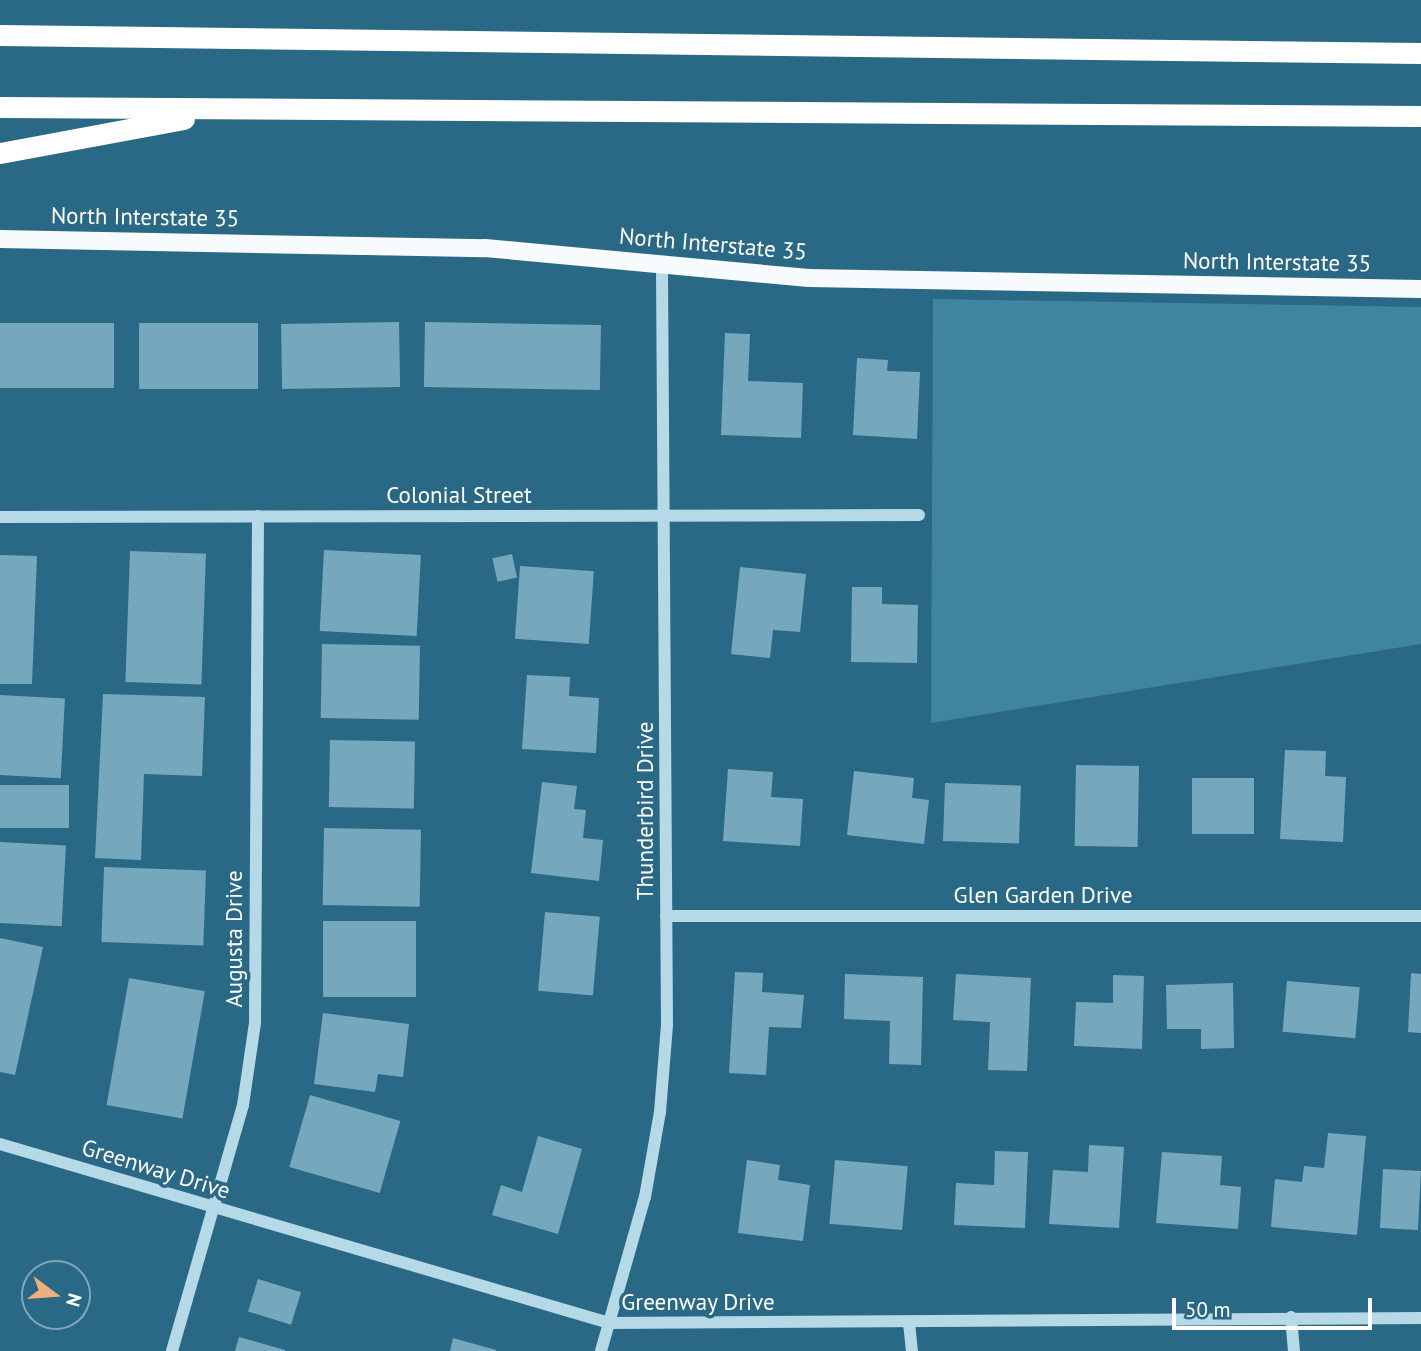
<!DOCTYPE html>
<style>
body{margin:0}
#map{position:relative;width:1421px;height:1351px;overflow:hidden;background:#2a6985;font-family:"PT Sans",sans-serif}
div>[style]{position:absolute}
.green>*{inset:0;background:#3f85a1}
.building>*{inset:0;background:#76a8bd;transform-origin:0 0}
.minor>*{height:12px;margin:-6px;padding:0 6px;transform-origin:6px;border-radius:6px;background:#b5d9e7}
.major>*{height:18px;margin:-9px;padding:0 9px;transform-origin:9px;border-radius:9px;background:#f7fbfe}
.highway>*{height:21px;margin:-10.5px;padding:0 10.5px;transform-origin:10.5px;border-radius:10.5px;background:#fff}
span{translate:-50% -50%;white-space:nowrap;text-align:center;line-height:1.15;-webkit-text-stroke:7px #2a6985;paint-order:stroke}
.street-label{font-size:23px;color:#fff}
.north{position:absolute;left:21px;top:1260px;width:70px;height:70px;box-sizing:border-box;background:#2a6985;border:2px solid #7fa5b6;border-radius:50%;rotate:106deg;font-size:19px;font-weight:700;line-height:28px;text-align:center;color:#fff}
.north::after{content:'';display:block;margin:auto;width:24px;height:32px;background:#edb07d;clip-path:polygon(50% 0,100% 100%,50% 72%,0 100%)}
.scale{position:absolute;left:1172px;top:1298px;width:200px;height:32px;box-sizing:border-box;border:4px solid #fff;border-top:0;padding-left:9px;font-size:21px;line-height:24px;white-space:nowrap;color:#fff;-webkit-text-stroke:5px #2a6985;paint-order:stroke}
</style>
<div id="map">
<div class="green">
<i style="clip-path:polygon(933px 299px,1421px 307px,1421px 644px,931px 723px)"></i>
</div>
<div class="building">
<i style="left:399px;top:322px;width:65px;height:118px;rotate:89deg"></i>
<i style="left:425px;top:322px;width:176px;height:65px;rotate:1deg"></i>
<i style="left:0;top:323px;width:114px;height:65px"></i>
<i style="left:139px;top:323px;width:119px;height:66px"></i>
<i style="clip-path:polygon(725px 333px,750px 334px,748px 381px,803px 383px,801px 438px,721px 435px)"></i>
<i style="clip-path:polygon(857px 358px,888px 360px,887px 371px,920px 372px,917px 439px,853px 435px)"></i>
<i style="left:324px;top:550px;width:97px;height:81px;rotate:3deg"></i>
<i style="left:130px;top:551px;width:76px;height:131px;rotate:2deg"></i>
<i style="left:512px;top:554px;width:24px;height:20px;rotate:78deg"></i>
<i style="clip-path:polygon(0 555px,37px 556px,32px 684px,0 684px)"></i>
<i style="left:520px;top:566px;width:74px;height:73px;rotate:4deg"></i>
<i style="clip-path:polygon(740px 567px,806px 574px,800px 632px,773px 630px,770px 658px,731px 654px)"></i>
<i style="clip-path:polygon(852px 587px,882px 587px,882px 604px,918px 605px,917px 663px,851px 662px)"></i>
<i style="left:322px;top:644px;width:98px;height:74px;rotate:1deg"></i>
<i style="clip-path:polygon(527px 675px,570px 677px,569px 696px,599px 698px,596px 753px,522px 749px)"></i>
<i style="clip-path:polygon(103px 694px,205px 697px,202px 776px,144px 774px,141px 860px,95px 858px)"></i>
<i style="left:0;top:695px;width:65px;height:80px;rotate:3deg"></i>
<i style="left:330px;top:740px;width:85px;height:67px;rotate:1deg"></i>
<i style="clip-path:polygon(1285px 750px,1326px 751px,1325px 776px,1346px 777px,1343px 842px,1280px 839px)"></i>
<i style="left:1076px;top:765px;width:63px;height:81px;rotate:1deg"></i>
<i style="clip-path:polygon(728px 769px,773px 772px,771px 797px,803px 799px,800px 846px,723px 841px)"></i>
<i style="clip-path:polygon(854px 771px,914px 778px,912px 798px,929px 800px,924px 844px,847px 835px)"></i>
<i style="left:1192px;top:778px;width:62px;height:56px"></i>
<i style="clip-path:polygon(542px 782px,577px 786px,574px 809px,586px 810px,583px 838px,603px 840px,599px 881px,531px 873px)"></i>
<i style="left:945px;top:783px;width:76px;height:58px;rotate:2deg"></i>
<i style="left:0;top:785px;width:69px;height:43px"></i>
<i style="left:324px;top:828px;width:97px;height:77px;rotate:1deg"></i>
<i style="left:0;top:842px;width:66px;height:81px;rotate:3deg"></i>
<i style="left:104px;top:867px;width:102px;height:75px;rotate:2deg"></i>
<i style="left:545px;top:912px;width:55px;height:79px;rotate:5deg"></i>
<i style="left:323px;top:921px;width:93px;height:76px"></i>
<i style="clip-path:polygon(0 938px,43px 947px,15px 1075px,0 1072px)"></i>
<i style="clip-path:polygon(735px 972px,763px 973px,762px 992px,804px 995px,801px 1028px,769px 1027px,766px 1075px,729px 1073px)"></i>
<i style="clip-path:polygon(1411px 973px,1421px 974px,1421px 1033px,1408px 1032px)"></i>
<i style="clip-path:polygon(845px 974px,923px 977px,921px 1065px,889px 1064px,890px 1021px,844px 1019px)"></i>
<i style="clip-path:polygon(956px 974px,1031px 978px,1027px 1071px,988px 1070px,990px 1022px,953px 1020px)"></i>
<i style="clip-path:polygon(1113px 975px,1144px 976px,1142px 1049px,1074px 1046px,1076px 1002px,1113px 1003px)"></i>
<i style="left:129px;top:978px;width:77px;height:129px;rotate:10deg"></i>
<i style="left:1287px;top:981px;width:73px;height:51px;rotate:5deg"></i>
<i style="clip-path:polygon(1233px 983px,1234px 1048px,1201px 1049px,1201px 1029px,1167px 1029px,1166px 985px)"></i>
<i style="clip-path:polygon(323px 1013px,409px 1024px,403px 1077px,378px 1074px,375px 1092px,314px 1084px)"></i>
<i style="left:310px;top:1095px;width:94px;height:75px;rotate:16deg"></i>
<i style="clip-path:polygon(1328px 1133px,1366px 1136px,1357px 1235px,1271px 1227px,1275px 1179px,1302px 1182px,1304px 1166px,1324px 1168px)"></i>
<i style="clip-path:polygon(538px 1136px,582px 1149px,558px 1234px,492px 1215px,501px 1185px,522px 1192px)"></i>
<i style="clip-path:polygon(1089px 1145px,1124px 1147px,1119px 1228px,1049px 1224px,1053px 1170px,1088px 1172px)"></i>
<i style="clip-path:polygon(995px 1151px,1028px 1152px,1025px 1228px,954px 1225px,956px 1183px,994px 1185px)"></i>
<i style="clip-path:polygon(1162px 1152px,1222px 1156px,1220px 1185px,1241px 1187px,1238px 1229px,1156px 1223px)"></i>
<i style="clip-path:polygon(747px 1160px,780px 1165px,778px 1180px,810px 1185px,803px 1241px,738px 1233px)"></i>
<i style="left:835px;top:1160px;width:73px;height:64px;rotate:5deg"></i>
<i style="left:1383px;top:1169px;width:38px;height:59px;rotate:3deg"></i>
<i style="left:258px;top:1279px;width:45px;height:34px;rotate:17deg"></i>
<i style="clip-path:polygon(239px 1337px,285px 1350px,285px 1351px,235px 1351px)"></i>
<i style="clip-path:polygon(453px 1338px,496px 1350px,496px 1351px,450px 1351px)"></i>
</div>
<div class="minor">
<i style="left:0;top:517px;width:919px;rotate:-0.12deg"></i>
<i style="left:666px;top:916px;width:755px"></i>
<i style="left:0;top:1144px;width:635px;rotate:16.38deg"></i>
<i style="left:609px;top:1323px;width:812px;rotate:-0.35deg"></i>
<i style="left:1291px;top:1317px;width:34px;rotate:85deg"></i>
<i style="left:909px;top:1323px;width:28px;rotate:84deg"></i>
<i style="left:172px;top:1351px;width:256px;rotate:-73.9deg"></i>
<i style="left:243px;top:1105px;width:83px;rotate:-81.7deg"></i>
<i style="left:255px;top:1023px;width:507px;rotate:-89.66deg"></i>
<i style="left:601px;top:1351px;width:160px;rotate:-74.1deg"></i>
<i style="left:645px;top:1197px;width:86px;rotate:-80deg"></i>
<i style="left:660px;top:1112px;width:87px;rotate:-85.4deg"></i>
<i style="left:667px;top:1025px;width:762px;rotate:-90.38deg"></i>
</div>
<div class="major">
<i style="left:0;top:239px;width:485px;rotate:1.1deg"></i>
<i style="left:485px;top:248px;width:325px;rotate:5.3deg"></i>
<i style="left:809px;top:278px;width:612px;rotate:1.03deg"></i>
</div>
<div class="highway">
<i style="left:0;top:35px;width:1421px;rotate:0.73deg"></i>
<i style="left:0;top:107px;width:1421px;rotate:0.36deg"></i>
<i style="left:0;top:153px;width:187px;rotate:-10.5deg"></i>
</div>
<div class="street-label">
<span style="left:145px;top:217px;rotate:1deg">North Interstate 35</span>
<span style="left:713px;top:244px;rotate:5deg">North Interstate 35</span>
<span style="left:1277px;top:262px;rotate:1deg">North Interstate 35</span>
<span style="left:459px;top:495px">Colonial Street</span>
<span style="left:645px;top:811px;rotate:-90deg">Thunderbird Drive</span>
<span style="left:1043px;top:895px">Glen Garden Drive</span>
<span style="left:234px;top:939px;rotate:-90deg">Augusta Drive</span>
<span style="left:156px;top:1169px;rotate:17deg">Greenway Drive</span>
<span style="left:698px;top:1302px">Greenway Drive</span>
</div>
<div class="north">N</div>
<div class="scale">50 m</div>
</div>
